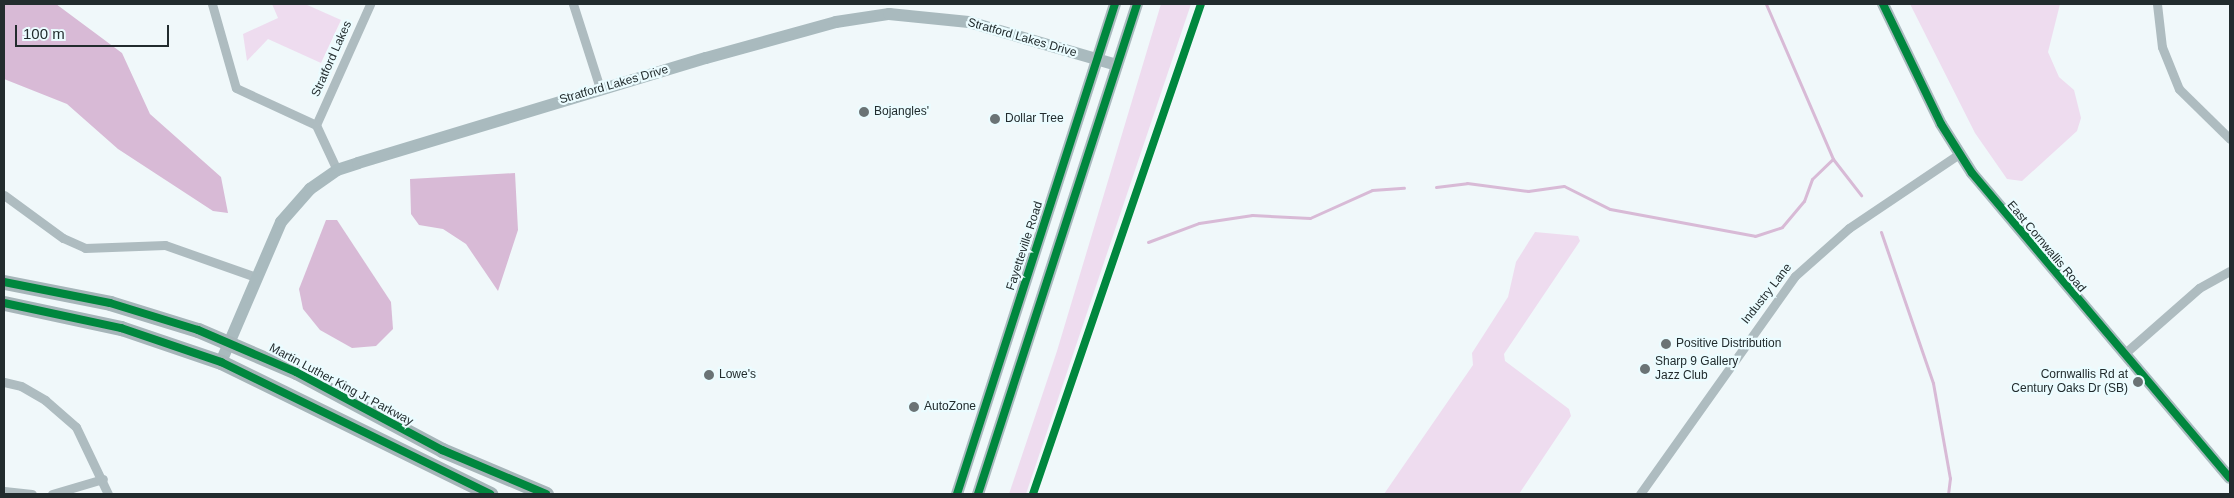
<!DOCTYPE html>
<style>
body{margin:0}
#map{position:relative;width:2234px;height:498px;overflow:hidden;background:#f0f8fa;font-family:Arial,sans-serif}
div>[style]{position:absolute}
.green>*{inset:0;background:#eedcef}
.water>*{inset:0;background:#d8bad6}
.stream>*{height:3px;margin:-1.5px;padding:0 1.5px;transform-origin:1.5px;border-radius:1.5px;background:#d8bad6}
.street>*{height:9px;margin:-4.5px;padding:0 4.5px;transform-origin:4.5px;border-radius:4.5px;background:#aebcc0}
.secondary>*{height:12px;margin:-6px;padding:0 6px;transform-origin:6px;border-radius:6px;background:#a9babe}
.primary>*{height:15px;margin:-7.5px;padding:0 7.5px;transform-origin:7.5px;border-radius:7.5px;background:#a6b5b9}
.cycleway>*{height:8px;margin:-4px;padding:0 4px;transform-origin:4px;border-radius:4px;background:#00873e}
.dots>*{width:14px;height:14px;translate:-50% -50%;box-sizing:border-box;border:2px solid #ebfcff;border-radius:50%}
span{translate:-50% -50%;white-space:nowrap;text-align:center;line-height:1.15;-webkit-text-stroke:4.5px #ebfcff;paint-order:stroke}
.street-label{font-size:12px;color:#222c2e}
.poi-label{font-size:12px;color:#222c2e}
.left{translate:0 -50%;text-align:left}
.right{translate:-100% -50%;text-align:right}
.frame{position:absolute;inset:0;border:5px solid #222c2e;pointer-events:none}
.scale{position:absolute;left:15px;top:25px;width:154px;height:22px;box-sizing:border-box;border:2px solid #222c2e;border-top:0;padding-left:6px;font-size:15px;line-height:18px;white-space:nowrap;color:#222c2e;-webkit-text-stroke:4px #ebfcff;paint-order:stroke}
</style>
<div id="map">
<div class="green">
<i style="clip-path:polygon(272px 4px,305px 4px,341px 20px,321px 63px,268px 39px,247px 61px,243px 34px,278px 18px)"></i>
<i style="clip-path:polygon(1161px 4px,1191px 4px,1026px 494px,1009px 494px,1057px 351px)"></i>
<i style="clip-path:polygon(1910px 4px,2060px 4px,2048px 52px,2059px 77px,2074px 90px,2081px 118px,2077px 131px,2022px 181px,2007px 179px,1975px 133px)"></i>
<i style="clip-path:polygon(1535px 232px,1578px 236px,1580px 241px,1504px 354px,1505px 361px,1569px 409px,1571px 416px,1519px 494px,1384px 494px,1473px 365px,1472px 353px,1508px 297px,1516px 262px)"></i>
</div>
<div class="water">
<i style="clip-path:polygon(4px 4px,56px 4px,122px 53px,150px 114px,221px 177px,228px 213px,213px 211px,118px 149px,67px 104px,4px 79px)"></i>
<i style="clip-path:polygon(515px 173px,518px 230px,498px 291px,466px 244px,443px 229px,419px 225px,411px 214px,410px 179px)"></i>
<i style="clip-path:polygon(326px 220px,337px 220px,391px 302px,393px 329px,376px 346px,352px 348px,320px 330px,303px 309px,299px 289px)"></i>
</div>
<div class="stream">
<i style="left:1766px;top:4px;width:169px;rotate:66.6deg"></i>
<i style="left:1833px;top:159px;width:46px;rotate:52.1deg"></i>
<i style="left:1436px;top:187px;width:31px;rotate:-7deg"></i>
<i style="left:1467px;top:183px;width:62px;rotate:7.5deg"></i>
<i style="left:1528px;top:191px;width:36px;rotate:-8deg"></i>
<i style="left:1564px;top:186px;width:51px;rotate:26.6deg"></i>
<i style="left:1610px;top:209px;width:147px;rotate:10.5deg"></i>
<i style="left:1755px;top:236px;width:28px;rotate:-18deg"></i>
<i style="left:1782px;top:227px;width:34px;rotate:-50deg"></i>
<i style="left:1804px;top:201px;width:23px;rotate:-70deg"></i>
<i style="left:1812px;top:179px;width:29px;rotate:-44deg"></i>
<i style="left:1881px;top:232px;width:160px;rotate:71deg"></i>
<i style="left:1933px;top:383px;width:97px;rotate:79.9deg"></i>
<i style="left:1950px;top:478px;width:16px;rotate:97deg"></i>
<i style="left:1148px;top:242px;width:54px;rotate:-20.4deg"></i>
<i style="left:1199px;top:223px;width:54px;rotate:-8.6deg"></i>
<i style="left:1252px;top:215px;width:58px;rotate:3deg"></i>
<i style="left:1310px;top:218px;width:68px;rotate:-24.3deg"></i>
<i style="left:1372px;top:190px;width:32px;rotate:-4deg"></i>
</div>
<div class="street">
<i style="left:212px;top:4px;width:87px;rotate:74.1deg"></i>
<i style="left:236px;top:88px;width:88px;rotate:24.8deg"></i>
<i style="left:316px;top:125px;width:50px;rotate:65deg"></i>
<i style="left:573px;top:4px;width:88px;rotate:72.2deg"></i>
<i style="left:2157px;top:4px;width:43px;rotate:83.4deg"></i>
<i style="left:2162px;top:47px;width:45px;rotate:68deg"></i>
<i style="left:2179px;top:89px;width:71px;rotate:44.4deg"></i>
<i style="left:316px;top:125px;width:133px;rotate:-65.9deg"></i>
<i style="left:4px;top:195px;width:73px;rotate:36.1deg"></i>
<i style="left:63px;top:238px;width:24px;rotate:24deg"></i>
<i style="left:85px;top:248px;width:80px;rotate:-2.1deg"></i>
<i style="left:165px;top:245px;width:96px;rotate:19.4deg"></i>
<i style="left:2124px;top:354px;width:100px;rotate:-41.3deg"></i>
<i style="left:2199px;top:288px;width:35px;rotate:-29deg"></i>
<i style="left:4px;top:382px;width:17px;rotate:13deg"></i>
<i style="left:21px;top:386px;width:28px;rotate:30deg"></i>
<i style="left:45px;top:400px;width:41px;rotate:41.1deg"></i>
<i style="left:76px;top:427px;width:74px;rotate:64.5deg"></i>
<i style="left:4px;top:491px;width:28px;rotate:6deg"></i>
<i style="left:52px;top:494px;width:53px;rotate:-16.4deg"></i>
<i style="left:1640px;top:494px;width:267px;rotate:-54.6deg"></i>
<i style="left:1795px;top:276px;width:72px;rotate:-41.6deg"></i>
<i style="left:1849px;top:228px;width:133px;rotate:-33.9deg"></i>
</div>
<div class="secondary">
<i style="left:1883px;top:4px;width:133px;rotate:64.2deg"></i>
<i style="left:1941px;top:124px;width:58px;rotate:57.7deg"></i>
<i style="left:1972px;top:173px;width:399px;rotate:49.8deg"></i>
<i style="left:221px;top:362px;width:152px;rotate:-66.8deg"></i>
<i style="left:281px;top:222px;width:44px;rotate:-48.7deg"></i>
<i style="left:310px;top:189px;width:33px;rotate:-35deg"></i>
<i style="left:337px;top:170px;width:22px;rotate:-18deg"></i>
<i style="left:358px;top:163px;width:363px;rotate:-16.8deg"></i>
<i style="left:706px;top:58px;width:135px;rotate:-15.5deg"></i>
<i style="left:836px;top:22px;width:54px;rotate:-8.6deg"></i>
<i style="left:889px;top:14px;width:80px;rotate:5.7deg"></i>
<i style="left:969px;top:22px;width:154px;rotate:16.2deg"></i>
<i style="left:957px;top:494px;width:515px;rotate:-72.13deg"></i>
<i style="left:978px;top:494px;width:515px;rotate:-72.02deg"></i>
</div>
<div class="primary">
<i style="left:4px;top:282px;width:108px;rotate:11.2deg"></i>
<i style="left:110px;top:303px;width:92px;rotate:17.1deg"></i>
<i style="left:198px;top:330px;width:107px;rotate:23.2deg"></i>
<i style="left:296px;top:372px;width:166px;rotate:28.1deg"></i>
<i style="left:442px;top:450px;width:113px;rotate:22.9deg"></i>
<i style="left:4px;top:303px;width:120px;rotate:12.1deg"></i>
<i style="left:121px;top:328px;width:106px;rotate:18.8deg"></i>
<i style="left:221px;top:362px;width:300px;rotate:26.1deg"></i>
</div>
<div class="cycleway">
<i style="left:1883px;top:4px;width:133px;rotate:64.2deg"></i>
<i style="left:1941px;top:124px;width:58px;rotate:57.7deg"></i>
<i style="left:1972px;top:173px;width:399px;rotate:49.8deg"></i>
<i style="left:4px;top:282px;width:108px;rotate:11.2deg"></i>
<i style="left:110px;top:303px;width:92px;rotate:17.1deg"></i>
<i style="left:198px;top:330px;width:107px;rotate:23.2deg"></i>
<i style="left:296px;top:372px;width:166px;rotate:28.1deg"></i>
<i style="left:442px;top:450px;width:113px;rotate:22.9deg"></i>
<i style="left:4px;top:303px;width:120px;rotate:12.1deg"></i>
<i style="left:121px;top:328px;width:106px;rotate:18.8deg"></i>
<i style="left:221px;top:362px;width:300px;rotate:26.1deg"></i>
<i style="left:957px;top:494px;width:515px;rotate:-72.13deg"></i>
<i style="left:978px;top:494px;width:515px;rotate:-72.02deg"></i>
<i style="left:1033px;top:494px;width:518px;rotate:-71.08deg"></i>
</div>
<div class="dots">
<i style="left:864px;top:112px;background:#6a7375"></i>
<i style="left:995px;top:119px;background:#6a7375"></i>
<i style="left:1666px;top:344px;background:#6a7375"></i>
<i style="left:1645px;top:369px;background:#6a7375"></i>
<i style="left:709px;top:375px;background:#6a7375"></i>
<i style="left:2138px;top:382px;background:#6a7375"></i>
<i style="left:914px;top:407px;background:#6a7375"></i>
</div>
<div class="street-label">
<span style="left:1022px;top:38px;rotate:16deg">Stratford Lakes Drive</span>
<span style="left:332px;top:59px;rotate:-66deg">Stratford Lakes</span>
<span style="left:614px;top:85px;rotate:-16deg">Stratford Lakes Drive</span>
<span style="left:1025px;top:246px;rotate:-72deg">Fayetteville Road</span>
<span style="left:2046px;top:247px;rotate:50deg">East Cornwallis Road</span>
<span style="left:1767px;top:294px;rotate:-52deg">Industry Lane</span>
<span style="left:341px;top:385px;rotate:28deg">Martin Luther King Jr Parkway</span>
</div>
<div class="poi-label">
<span class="left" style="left:874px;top:112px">Bojangles'</span>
<span class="left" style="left:1005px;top:119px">Dollar Tree</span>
<span class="left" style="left:1676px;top:344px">Positive Distribution</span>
<span class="left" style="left:1655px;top:369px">Sharp 9 Gallery<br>Jazz Club</span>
<span class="left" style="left:719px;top:375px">Lowe's</span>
<span class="right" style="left:2128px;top:382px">Cornwallis Rd at<br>Century Oaks Dr (SB)</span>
<span class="left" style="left:924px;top:407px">AutoZone</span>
</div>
<div class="frame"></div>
<div class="scale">100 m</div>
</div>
